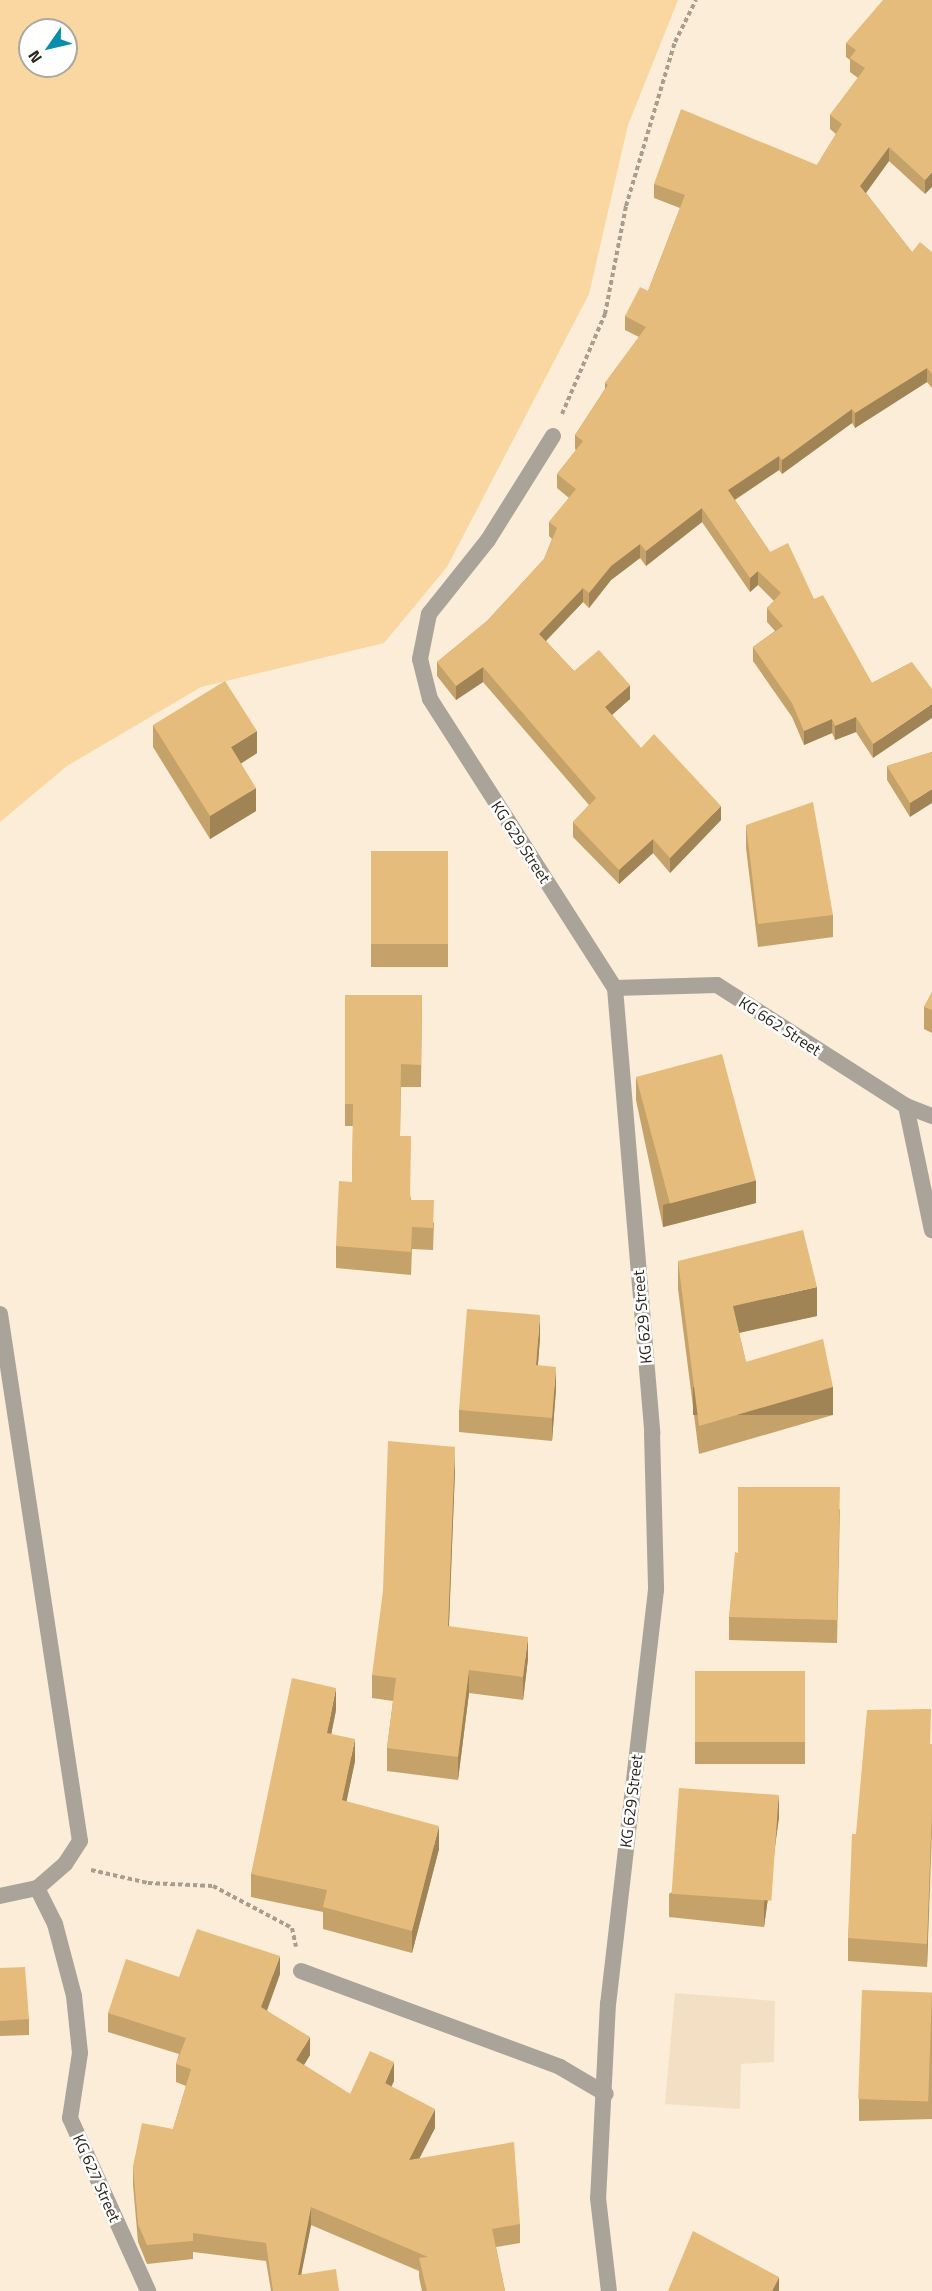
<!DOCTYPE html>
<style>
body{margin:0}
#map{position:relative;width:932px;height:2291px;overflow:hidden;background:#fbedd7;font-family:"Titillium Web",sans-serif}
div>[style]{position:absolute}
.built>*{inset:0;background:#f3e0c4}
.green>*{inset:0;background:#fad7a1}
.path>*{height:4px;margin-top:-2px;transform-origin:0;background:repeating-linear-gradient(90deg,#a89e8e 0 4.5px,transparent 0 7.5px)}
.service>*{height:16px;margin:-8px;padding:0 8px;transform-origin:8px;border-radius:8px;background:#a9a399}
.minor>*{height:16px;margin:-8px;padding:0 8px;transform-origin:8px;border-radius:8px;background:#a9a399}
.wall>*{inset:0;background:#c5a26a;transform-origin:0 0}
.shaded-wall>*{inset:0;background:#a08456;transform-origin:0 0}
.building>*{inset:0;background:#e5bc7b;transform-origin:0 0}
span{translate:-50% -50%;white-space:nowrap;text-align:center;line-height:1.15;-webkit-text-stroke:5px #fff;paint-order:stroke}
.street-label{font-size:16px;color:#2b261e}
.north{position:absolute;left:18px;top:18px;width:60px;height:60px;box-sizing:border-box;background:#fff;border:2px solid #aaa8a5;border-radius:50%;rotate:236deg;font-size:16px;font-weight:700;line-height:24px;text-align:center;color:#2b261e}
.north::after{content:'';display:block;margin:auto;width:21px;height:27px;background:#0a8dad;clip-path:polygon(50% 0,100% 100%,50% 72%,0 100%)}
</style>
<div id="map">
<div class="built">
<i style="clip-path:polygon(675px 1993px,775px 2001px,774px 2062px,741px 2064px,740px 2109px,665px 2104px)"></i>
</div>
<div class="green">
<i style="clip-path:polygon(evenodd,0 0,678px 0,628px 125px,589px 294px,447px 567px,384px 643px,201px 687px,67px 766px,0 822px,0 0,30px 30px,66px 30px,66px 66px,30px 66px,30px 30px)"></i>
</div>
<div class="path">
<i style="left:562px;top:414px;width:109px;rotate:-66.7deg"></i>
<i style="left:605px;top:314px;width:110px;rotate:-79deg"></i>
<i style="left:626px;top:206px;width:171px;rotate:-73.4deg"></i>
<i style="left:675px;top:42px;width:47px;rotate:-63.4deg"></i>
<i style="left:91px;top:1870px;width:58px;rotate:12.8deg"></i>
<i style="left:148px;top:1883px;width:65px;rotate:2.6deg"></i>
<i style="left:213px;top:1886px;width:89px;rotate:28deg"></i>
<i style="left:292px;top:1928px;width:19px;rotate:78deg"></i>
</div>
<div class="service">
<i style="left:0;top:1314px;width:533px;rotate:81.37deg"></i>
<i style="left:80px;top:1841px;width:27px;rotate:123deg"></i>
<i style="left:65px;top:1864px;width:37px;rotate:139deg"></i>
<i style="left:37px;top:1888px;width:38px;rotate:168deg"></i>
</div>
<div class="minor">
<i style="left:553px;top:436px;width:123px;rotate:122deg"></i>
<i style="left:488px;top:540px;width:95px;rotate:128.6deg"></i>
<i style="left:429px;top:614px;width:46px;rotate:101.3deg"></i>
<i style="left:420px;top:659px;width:41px;rotate:76deg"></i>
<i style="left:430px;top:699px;width:343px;rotate:57.4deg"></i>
<i style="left:615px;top:988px;width:447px;rotate:85.2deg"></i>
<i style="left:652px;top:1433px;width:157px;rotate:88.5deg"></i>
<i style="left:656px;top:1590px;width:416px;rotate:96.6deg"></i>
<i style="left:608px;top:2003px;width:195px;rotate:92.9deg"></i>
<i style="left:598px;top:2198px;width:94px;rotate:83.3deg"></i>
<i style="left:615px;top:988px;width:102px;rotate:-1.7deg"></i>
<i style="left:717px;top:985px;width:224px;rotate:32.6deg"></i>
<i style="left:906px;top:1106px;width:28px;rotate:21deg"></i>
<i style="left:906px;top:1106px;width:127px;rotate:78.2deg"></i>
<i style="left:37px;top:1888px;width:40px;rotate:63.4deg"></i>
<i style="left:55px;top:1924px;width:74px;rotate:75.2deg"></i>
<i style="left:74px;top:1996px;width:57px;rotate:84deg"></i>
<i style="left:80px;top:2053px;width:66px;rotate:98.7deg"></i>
<i style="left:70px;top:2118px;width:190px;rotate:65.7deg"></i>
<i style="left:301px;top:1971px;width:276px;rotate:20.3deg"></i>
<i style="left:560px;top:2067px;width:53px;rotate:30.4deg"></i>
</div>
<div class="wall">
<i style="clip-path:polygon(932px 0,925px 194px,889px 161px,866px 193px,912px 252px,932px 252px,932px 388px,927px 382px,855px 428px,852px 423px,782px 474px,779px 470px,735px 500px,770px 552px,814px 599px,872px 683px,912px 662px,873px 758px,856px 732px,835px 740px,832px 733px,804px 745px,792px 717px,753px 661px,753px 647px,775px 631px,767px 622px,767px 608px,774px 601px,758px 585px,750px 592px,702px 522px,646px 566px,640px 558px,611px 580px,589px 608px,583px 602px,546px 641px,574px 671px,630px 699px,612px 715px,641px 748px,721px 820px,670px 873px,653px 853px,619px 884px,573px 837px,573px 822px,589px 805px,483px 682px,456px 700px,437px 676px,437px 662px,487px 621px,544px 559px,552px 539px,549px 536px,549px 522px,569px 498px,557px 488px,557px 474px,576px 450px,575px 449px,575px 435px,605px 389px,605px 383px,639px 337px,625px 330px,625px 316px,648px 291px,680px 208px,654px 198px,654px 184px,817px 165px,836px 134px,830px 129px,830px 115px,858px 78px,850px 72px,850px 60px,846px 57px,846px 43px)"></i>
<i style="clip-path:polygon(153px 725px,257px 753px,241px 763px,256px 811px,210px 839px,153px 747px)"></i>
<i style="clip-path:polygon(932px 752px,910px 817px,887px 780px,887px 766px)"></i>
<i style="clip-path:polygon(746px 825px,833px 915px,833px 937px,758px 947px,746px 848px)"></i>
<i style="left:371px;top:851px;width:77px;height:116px"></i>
<i style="clip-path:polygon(932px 992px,932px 1033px,924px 1029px,924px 1007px)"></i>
<i style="clip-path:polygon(345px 995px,422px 995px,421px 1087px,401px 1087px,400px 1136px,411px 1200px,434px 1223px,433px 1250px,412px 1249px,411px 1275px,336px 1268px,336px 1246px,352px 1182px,353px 1126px,345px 1126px)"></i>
<i style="clip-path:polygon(636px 1078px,756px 1203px,663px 1227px,636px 1100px)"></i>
<i style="clip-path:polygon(678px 1261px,817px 1316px,739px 1333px,746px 1362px,833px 1415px,699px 1454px,678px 1289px)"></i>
<i style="clip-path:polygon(540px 1338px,538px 1365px,556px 1389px,552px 1441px,459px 1432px,459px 1410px)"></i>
<i style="clip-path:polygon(455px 1470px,449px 1626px,528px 1659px,523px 1700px,469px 1693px,458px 1780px,387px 1771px,387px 1748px,393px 1701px,372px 1698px,372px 1675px)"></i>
<i style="clip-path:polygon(840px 1509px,837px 1643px,729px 1640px,729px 1617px,738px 1553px)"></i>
<i style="left:695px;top:1671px;width:110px;height:93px"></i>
<i style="clip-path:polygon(336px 1710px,331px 1734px,355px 1761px,346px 1802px,439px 1849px,412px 1953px,323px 1929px,323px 1912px,251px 1897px,251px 1874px)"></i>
<i style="clip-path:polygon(931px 1744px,932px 1744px,932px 1834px,927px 1967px,848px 1961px,848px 1938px,856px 1834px)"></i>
<i style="clip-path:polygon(779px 1817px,764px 1927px,669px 1917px,669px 1894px)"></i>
<i style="clip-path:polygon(0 1968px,29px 2019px,29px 2035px,0 2036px)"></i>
<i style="clip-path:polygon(280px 1974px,267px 2011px,310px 2055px,304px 2065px,350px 2094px,394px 2081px,391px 2086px,435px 2128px,419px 2158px,520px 2224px,520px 2243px,496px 2247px,505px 2291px,422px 2291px,419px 2277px,419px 2271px,311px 2225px,301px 2274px,339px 2291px,271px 2291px,266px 2261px,193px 2252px,193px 2259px,147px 2264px,138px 2242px,133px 2185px,133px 2166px,173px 2129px,186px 2086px,176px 2082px,176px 2064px,179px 2054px,108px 2032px,108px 2013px,179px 1977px)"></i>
<i style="clip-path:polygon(932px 1993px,932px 2119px,859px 2121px,859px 2099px)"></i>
</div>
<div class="shaded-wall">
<i style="clip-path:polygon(889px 147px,889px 161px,860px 201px,860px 186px)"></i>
<i style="clip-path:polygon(932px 172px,932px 187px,925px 194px,925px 180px)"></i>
<i style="clip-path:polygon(927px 368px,927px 382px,855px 428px,855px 413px)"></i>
<i style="clip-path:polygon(852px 409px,852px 423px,782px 474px,782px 460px)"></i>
<i style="clip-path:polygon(779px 456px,779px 470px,728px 504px,728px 490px)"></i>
<i style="clip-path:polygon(702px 508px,702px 522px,646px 566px,646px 551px)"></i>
<i style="clip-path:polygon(640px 544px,640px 558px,611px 580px,589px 608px,589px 593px,611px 566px)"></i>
<i style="clip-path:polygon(758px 571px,758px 585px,750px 592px,750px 578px)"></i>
<i style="clip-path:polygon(583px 588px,583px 602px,539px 648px,539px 634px)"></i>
<i style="clip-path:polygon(483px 667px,483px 682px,456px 700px,456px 686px)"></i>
<i style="clip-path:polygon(630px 685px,630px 699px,605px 721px,605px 707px)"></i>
<i style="clip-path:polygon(932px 704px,932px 718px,873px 758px,873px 744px)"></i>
<i style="clip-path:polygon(856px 717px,856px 732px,835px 740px,835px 726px)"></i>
<i style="clip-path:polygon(832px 719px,832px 733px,804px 745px,804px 731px)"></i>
<i style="clip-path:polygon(257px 731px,257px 753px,231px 770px,231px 747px)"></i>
<i style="clip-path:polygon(256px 788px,256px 811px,210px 839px,210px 816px)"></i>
<i style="clip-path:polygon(932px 789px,932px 803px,910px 817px,910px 803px)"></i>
<i style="clip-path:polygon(721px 806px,721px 820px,670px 873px,670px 858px)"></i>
<i style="clip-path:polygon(653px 839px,653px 853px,619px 884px,619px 870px)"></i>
<i style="clip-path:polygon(756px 1180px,756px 1203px,663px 1227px,663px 1205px)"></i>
<i style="clip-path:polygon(817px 1287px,817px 1316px,733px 1334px,733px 1306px)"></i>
<i style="clip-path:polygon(540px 1315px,540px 1338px,536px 1388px,536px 1365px)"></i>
<i style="clip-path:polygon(556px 1367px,556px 1389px,552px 1441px,552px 1418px)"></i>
<i style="left:833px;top:1387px;width:28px;height:140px;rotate:90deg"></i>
<i style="clip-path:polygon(455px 1447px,455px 1470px,448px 1649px,448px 1626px)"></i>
<i style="clip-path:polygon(528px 1637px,528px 1659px,523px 1700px,523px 1677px)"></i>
<i style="clip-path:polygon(469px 1670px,469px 1693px,458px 1780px,458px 1757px)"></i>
<i style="clip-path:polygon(336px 1688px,336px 1710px,327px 1756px,327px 1733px)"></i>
<i style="clip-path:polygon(355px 1739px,355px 1761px,342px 1823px,342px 1800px)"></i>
<i style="clip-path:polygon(779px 1795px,779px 1817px,764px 1927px,764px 1904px)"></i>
<i style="clip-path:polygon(931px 1811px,931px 1834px,927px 1967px,927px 1944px)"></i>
<i style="clip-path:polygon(439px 1826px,439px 1849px,412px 1953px,412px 1931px)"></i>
<i style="clip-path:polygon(280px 1956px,280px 1974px,261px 2026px,261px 2007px)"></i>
<i style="clip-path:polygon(310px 2037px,310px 2055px,296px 2078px,296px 2060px)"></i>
<i style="clip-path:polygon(394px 2062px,394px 2081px,385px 2101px,385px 2083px)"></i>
<i style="clip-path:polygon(435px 2109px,435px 2128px,409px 2179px,409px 2160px)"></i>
<i style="clip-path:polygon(311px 2207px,311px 2225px,298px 2291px,298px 2275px)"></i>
<i style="clip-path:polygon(779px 2277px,779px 2291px,772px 2291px)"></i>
</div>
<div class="building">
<i style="clip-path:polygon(883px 0,932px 0,932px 172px,925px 180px,889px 147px,860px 186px,912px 252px,920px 242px,932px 252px,932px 374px,927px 368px,855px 413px,852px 409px,782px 460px,779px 456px,728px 490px,770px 552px,788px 543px,814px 599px,823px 595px,872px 683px,912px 662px,932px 689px,932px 704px,873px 744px,856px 717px,835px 726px,832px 719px,804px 731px,792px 703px,753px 647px,783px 626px,767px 608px,781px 593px,758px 571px,750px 578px,702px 508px,646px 551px,640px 544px,611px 566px,589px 593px,583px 588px,539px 634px,574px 671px,599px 650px,630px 685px,605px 707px,641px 748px,654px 734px,721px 806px,670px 858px,653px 839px,619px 870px,573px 822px,596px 798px,483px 667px,456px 686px,437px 662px,487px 621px,544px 559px,557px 528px,549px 522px,576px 489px,557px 474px,583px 441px,575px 435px,608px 385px,605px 383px,646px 327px,625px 316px,640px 287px,648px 291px,685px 195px,654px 184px,681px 109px,817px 165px,842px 124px,830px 115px,865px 68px,850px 58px,856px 50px,846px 43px)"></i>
<i style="clip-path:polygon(225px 681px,257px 731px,231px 747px,256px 788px,210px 816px,153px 725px)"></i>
<i style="clip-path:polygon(932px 752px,932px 789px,910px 803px,887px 766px)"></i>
<i style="clip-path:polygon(813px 802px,833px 915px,758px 924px,746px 825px)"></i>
<i style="left:371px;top:851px;width:77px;height:93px"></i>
<i style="clip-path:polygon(932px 992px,932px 1010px,924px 1007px)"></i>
<i style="clip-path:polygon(345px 995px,422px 995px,421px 1065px,401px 1064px,400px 1136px,411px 1136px,410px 1200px,434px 1200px,433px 1228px,412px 1227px,411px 1252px,336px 1246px,339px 1181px,352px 1182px,353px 1104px,345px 1104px)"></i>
<i style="left:722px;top:1054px;width:131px;height:89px;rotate:75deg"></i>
<i style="clip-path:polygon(803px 1230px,817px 1287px,733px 1306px,746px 1362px,823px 1339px,833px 1387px,699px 1426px,678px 1261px)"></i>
<i style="clip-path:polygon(467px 1309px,540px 1315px,536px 1365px,556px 1367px,552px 1418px,459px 1410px)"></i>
<i style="clip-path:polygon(388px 1441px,455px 1447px,448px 1626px,528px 1637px,523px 1677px,469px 1670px,458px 1757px,387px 1748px,396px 1678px,372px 1675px,383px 1591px)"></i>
<i style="clip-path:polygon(738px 1487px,840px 1487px,837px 1620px,729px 1617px,735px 1552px,738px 1553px)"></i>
<i style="left:695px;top:1671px;width:110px;height:71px"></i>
<i style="clip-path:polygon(292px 1678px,336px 1688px,327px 1733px,355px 1739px,342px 1800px,439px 1826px,412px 1931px,323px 1907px,327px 1890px,251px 1874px)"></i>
<i style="clip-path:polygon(931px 1709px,930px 1744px,932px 1744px,932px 1811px,927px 1944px,848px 1938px,852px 1834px,856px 1834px,867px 1710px)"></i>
<i style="left:679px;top:1788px;width:100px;height:106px;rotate:4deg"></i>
<i style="clip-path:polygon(197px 1929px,280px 1956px,261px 2007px,310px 2037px,296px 2060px,350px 2094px,370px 2051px,394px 2062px,385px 2083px,435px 2109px,409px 2160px,514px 2142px,520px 2224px,492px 2229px,505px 2291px,427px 2291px,419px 2258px,428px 2257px,311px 2207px,298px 2275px,336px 2269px,339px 2291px,273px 2291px,266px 2243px,193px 2233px,193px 2241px,147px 2245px,138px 2224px,133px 2166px,142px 2123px,173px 2129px,191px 2069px,176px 2064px,186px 2038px,108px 2013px,126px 1959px,179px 1977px)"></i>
<i style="clip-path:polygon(25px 1967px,29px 2019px,0 2021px,0 1968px)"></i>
<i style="left:862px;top:1990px;width:70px;height:109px;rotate:2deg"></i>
<i style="clip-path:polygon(693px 2231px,779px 2277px,772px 2291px,668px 2291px)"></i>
</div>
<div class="street-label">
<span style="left:521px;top:842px;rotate:57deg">KG 629 Street</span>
<span style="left:780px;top:1026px;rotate:33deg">KG 662 Street</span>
<span style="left:642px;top:1317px;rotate:-95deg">KG 629 Street</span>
<span style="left:631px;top:1801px;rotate:-83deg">KG 629 Street</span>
<span style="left:97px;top:2178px;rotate:66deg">KG 627 Street</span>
</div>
<div class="north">N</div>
</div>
